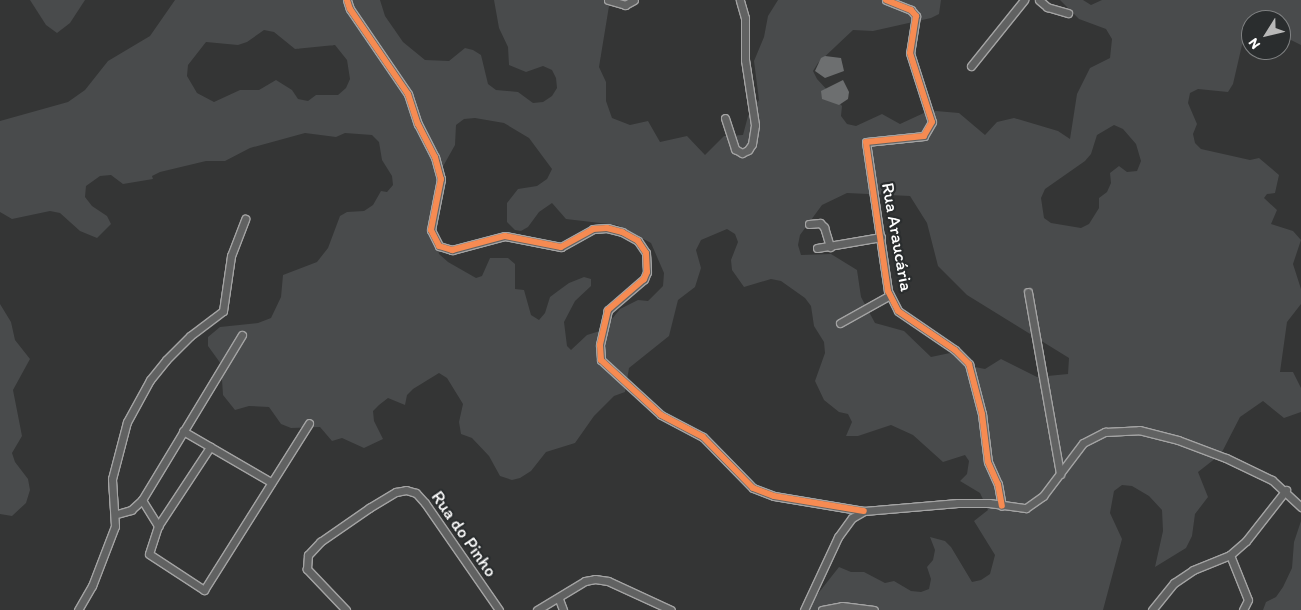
<!DOCTYPE html>
<meta charset="utf-8">
<style>
body{margin:0}
#map{position:relative;width:1301px;height:610px;overflow:hidden;background:#343535;font-family:Itim,sans-serif}
div>[style]{position:absolute}
.green>*{inset:0;background:#494b4c}
.water>*{inset:0;background:#6d6f70}
.roads{filter:drop-shadow(1px 0 #a4a4a4) drop-shadow(-1px 0 #a4a4a4) drop-shadow(0 1px #a4a4a4) drop-shadow(0 -1px #a4a4a4)}
.minor>*{height:7px;margin:-3.5px;padding:0 3.5px;transform-origin:3.5px;border-radius:3.5px;background:#616262}
.cycleway>*{height:6px;margin:-3px;padding:0 3px;transform-origin:3px;border-radius:3px;background:#f68b52}
span{translate:-50% -50%;white-space:nowrap;text-align:center;line-height:1.15;-webkit-text-stroke:4.5px #2a2d2e;paint-order:stroke}
.street-label{font-size:18px;color:#fff}
.north{position:absolute;left:1241px;top:10px;width:50px;height:50px;box-sizing:border-box;background:#2a2d2e;border:1px solid #7f8182;border-radius:50%;rotate:234deg;font-size:14px;font-weight:700;line-height:20px;text-align:center;color:#fff}
.north::after{content:'';display:block;margin:auto;width:18px;height:22px;background:#b8b8b8;clip-path:polygon(50% 0,100% 100%,50% 72%,0 100%)}
</style>
<div id="map">
<div class="green">
<i style="clip-path:polygon(30px 0,85px 0,70px 23px,57px 33px,46px 25px)"></i>
<i style="clip-path:polygon(evenodd,175px 0,380px 0,385px 16px,403px 42px,425px 60px,449px 61px,465px 48px,473px 50px,481px 55px,488px 84px,496px 90px,518px 92px,533px 103px,543px 102px,552px 96px,557px 88px,556px 78px,552px 70px,543px 66px,526px 72px,509px 65px,508px 47px,499px 28px,494px 0,610px 0,599px 67px,606px 82px,606px 101px,612px 118px,630px 125px,648px 121px,660px 142px,687px 136px,705px 155px,724px 136px,743px 135px,748px 116px,759px 100px,754px 61px,764px 37px,768px 16px,778px 0,941px 0,939px 14px,931px 18px,873px 31px,853px 30px,818px 63px,813px 71px,817px 79px,842px 106px,841px 116px,847px 124px,856px 126px,882px 114px,900px 124px,926px 112px,936px 111px,959px 113px,985px 135px,997px 122px,1014px 118px,1058px 131px,1070px 139px,1077px 94px,1090px 68px,1110px 58px,1112px 39px,1106px 29px,1079px 19px,1060px 0,1083px 0,1091px 5px,1102px 0,1301px 0,1301px 45px,1281px 35px,1281px 20px,1251px 20px,1251px 31px,1242px 45px,1233px 84px,1228px 92px,1198px 89px,1190px 93px,1188px 103px,1197px 124px,1193px 134px,1195px 143px,1201px 149px,1250px 160px,1259px 158px,1279px 175px,1275px 193px,1267px 194px,1264px 198px,1277px 210px,1271px 224px,1293px 231px,1301px 240px,1293px 264px,1301px 289px,1301px 304px,1287px 322px,1280px 372px,1293px 372px,1301px 388px,1301px 412px,1284px 418px,1263px 401px,1240px 417px,1221px 454px,1198px 472px,1208px 497px,1195px 514px,1192px 536px,1186px 548px,1155px 567px,1163px 531px,1162px 510px,1149px 496px,1132px 486px,1122px 485px,1114px 491px,1110px 513px,1122px 539px,1103px 610px,805px 610px,839px 567px,851px 572px,864px 572px,885px 583px,894px 581px,911px 591px,921px 592px,929px 589px,931px 579px,927px 567px,933px 560px,935px 550px,930px 537px,945px 541px,951px 547px,972px 582px,981px 580px,990px 574px,995px 555px,974px 521px,988px 510px,980px 493px,960px 481px,967px 474px,969px 461px,965px 455px,943px 462px,913px 435px,891px 425px,858px 436px,846px 436px,852px 422px,848px 414px,839px 412px,824px 400px,815px 381px,825px 353px,824px 342px,814px 326px,811px 306px,805px 298px,781px 281px,771px 279px,744px 287px,732px 270px,731px 260px,738px 242px,735px 234px,727px 229px,701px 240px,696px 250px,701px 268px,695px 287px,678px 300px,669px 336px,629px 368px,625px 392px,614px 396px,594px 416px,575px 443px,546px 452px,531px 471px,520px 478px,512px 480px,500px 476px,489px 456px,472px 438px,461px 434px,459px 422px,463px 404px,447px 378px,439px 373px,413px 389px,407px 395px,405px 405px,388px 398px,379px 405px,373px 411px,374px 421px,383px 439px,364px 448px,342px 438px,332px 441px,320px 427px,291px 428px,281px 424px,269px 407px,249px 406px,235px 410px,223px 395px,221px 364px,208px 346px,208px 337px,220px 327px,258px 323px,271px 318px,281px 297px,283px 275px,317px 262px,328px 248px,340px 216px,347px 212px,364px 211px,373px 205px,381px 191px,387px 192px,393px 185px,392px 176px,382px 160px,379px 142px,372px 135px,345px 133px,336px 137px,305px 133px,250px 148px,225px 161px,206px 161px,160px 172px,152px 176px,153px 179px,123px 184px,111px 175px,100px 176px,86px 186px,85px 197px,92px 206px,107px 216px,111px 224px,97px 238px,80px 231px,60px 213px,50px 211px,12px 219px,0 212px,0 121px,68px 102px,85px 90px,108px 61px,150px 36px,175px 0,264px 30px,274px 32px,295px 49px,335px 45px,347px 60px,350px 79px,346px 88px,338px 95px,316px 95px,308px 101px,298px 99px,292px 90px,276px 80px,259px 90px,240px 90px,214px 102px,197px 93px,187px 76px,188px 65px,206px 42px,238px 45px,247px 42px,264px 30px,175px 0,475px 118px,504px 123px,529px 138px,552px 169px,547px 179px,537px 186px,518px 189px,507px 203px,507px 222px,515px 230px,521px 231px,528px 227px,539px 212px,552px 203px,566px 219px,617px 225px,651px 243px,664px 273px,663px 286px,648px 301px,638px 300px,620px 309px,603px 330px,587px 335px,571px 350px,567px 346px,564px 322px,575px 301px,591px 286px,591px 279px,584px 277px,569px 283px,558px 291px,550px 297px,545px 313px,539px 320px,531px 315px,524px 290px,515px 289px,515px 264px,508px 258px,490px 258px,482px 276px,476px 278px,448px 262px,439px 254px,436px 237px,436px 209px,445px 183px,441px 170px,455px 145px,456px 125px,464px 119px,475px 118px,175px 0,1114px 125px,1123px 129px,1136px 144px,1141px 161px,1137px 171px,1127px 172px,1119px 166px,1110px 173px,1111px 183px,1107px 192px,1099px 198px,1099px 208px,1089px 224px,1081px 228px,1051px 223px,1044px 218px,1041px 198px,1045px 189px,1085px 161px,1091px 154px,1097px 135px,1114px 125px,175px 0,847px 193px,910px 196px,927px 223px,938px 266px,967px 295px,1069px 358px,1068px 374px,1037px 377px,1001px 359px,985px 369px,965px 365px,959px 357px,950px 353px,931px 357px,904px 331px,875px 323px,861px 297px,857px 270px,831px 254px,801px 255px,798px 245px,800px 235px,822px 205px,847px 193px)"></i>
<i style="clip-path:polygon(0 304px,11px 322px,15px 340px,30px 359px,13px 390px,22px 436px,12px 453px,15px 462px,28px 479px,30px 490px,26px 503px,12px 516px,0 514px)"></i>
<i style="clip-path:polygon(1301px 521px,1301px 610px,1263px 610px,1266px 602px,1276px 597px,1283px 587px,1292px 568px,1294px 542px)"></i>
</div>
<div class="water">
<i style="clip-path:polygon(825px 56px,841px 58px,844px 71px,825px 78px,815px 71px,821px 58px)"></i>
<i style="clip-path:polygon(843px 80px,849px 92px,848px 99px,839px 105px,822px 99px,821px 91px)"></i>
</div>
<div class="roads">
<div class="minor">
<i style="left:347px;top:0;width:9px;rotate:72deg"></i>
<i style="left:350px;top:9px;width:103px;rotate:55.7deg"></i>
<i style="left:408px;top:94px;width:32px;rotate:72deg"></i>
<i style="left:418px;top:124px;width:37px;rotate:63deg"></i>
<i style="left:435px;top:157px;width:23px;rotate:75deg"></i>
<i style="left:441px;top:179px;width:52px;rotate:101.1deg"></i>
<i style="left:431px;top:230px;width:18px;rotate:63deg"></i>
<i style="left:439px;top:246px;width:14px;rotate:17deg"></i>
<i style="left:452px;top:250px;width:55px;rotate:-14.8deg"></i>
<i style="left:505px;top:236px;width:57px;rotate:11.1deg"></i>
<i style="left:561px;top:247px;width:37px;rotate:-29deg"></i>
<i style="left:593px;top:229px;width:14px;rotate:-4deg"></i>
<i style="left:607px;top:228px;width:16px;rotate:15deg"></i>
<i style="left:622px;top:232px;width:18px;rotate:29deg"></i>
<i style="left:638px;top:241px;width:14px;rotate:56deg"></i>
<i style="left:646px;top:253px;width:19px;rotate:87deg"></i>
<i style="left:647px;top:272px;width:8px;rotate:113deg"></i>
<i style="left:644px;top:279px;width:48px;rotate:139.3deg"></i>
<i style="left:608px;top:310px;width:36px;rotate:103deg"></i>
<i style="left:600px;top:345px;width:15px;rotate:86deg"></i>
<i style="left:601px;top:360px;width:81px;rotate:42.5deg"></i>
<i style="left:661px;top:415px;width:47px;rotate:27.6deg"></i>
<i style="left:703px;top:437px;width:71px;rotate:45.6deg"></i>
<i style="left:753px;top:488px;width:22px;rotate:21deg"></i>
<i style="left:774px;top:496px;width:91px;rotate:9.5deg"></i>
<i style="left:608px;top:0;width:18px;rotate:16deg"></i>
<i style="left:625px;top:5px;width:10px;rotate:-29deg"></i>
<i style="left:886px;top:0;width:27px;rotate:22deg"></i>
<i style="left:911px;top:10px;width:8px;rotate:50deg"></i>
<i style="left:916px;top:16px;width:37px;rotate:99deg"></i>
<i style="left:910px;top:53px;width:72px;rotate:72.3deg"></i>
<i style="left:932px;top:122px;width:16px;rotate:120deg"></i>
<i style="left:924px;top:136px;width:58px;rotate:174.1deg"></i>
<i style="left:866px;top:142px;width:151px;rotate:81.6deg"></i>
<i style="left:888px;top:291px;width:22px;rotate:63deg"></i>
<i style="left:898px;top:311px;width:69px;rotate:34.4deg"></i>
<i style="left:955px;top:350px;width:20px;rotate:45deg"></i>
<i style="left:969px;top:364px;width:52px;rotate:75.4deg"></i>
<i style="left:982px;top:414px;width:48px;rotate:82.9deg"></i>
<i style="left:988px;top:462px;width:24px;rotate:66deg"></i>
<i style="left:998px;top:484px;width:22px;rotate:80deg"></i>
<i style="left:1039px;top:0;width:11px;rotate:41deg"></i>
<i style="left:1047px;top:7px;width:22px;rotate:16deg"></i>
<i style="left:971px;top:66px;width:85px;rotate:-51.2deg"></i>
<i style="left:725px;top:118px;width:33px;rotate:72deg"></i>
<i style="left:735px;top:149px;width:8px;rotate:30deg"></i>
<i style="left:742px;top:153px;width:7px;rotate:-27deg"></i>
<i style="left:748px;top:150px;width:7px;rotate:-56deg"></i>
<i style="left:752px;top:144px;width:19px;rotate:-81deg"></i>
<i style="left:755px;top:125px;width:66px;rotate:-98.7deg"></i>
<i style="left:745px;top:60px;width:42px;rotate:-90deg"></i>
<i style="left:745px;top:18px;width:19px;rotate:-106deg"></i>
<i style="left:809px;top:224px;width:11px;rotate:-5deg"></i>
<i style="left:820px;top:223px;width:6px;rotate:45deg"></i>
<i style="left:824px;top:227px;width:21px;rotate:73deg"></i>
<i style="left:817px;top:248px;width:65px;rotate:-9.8deg"></i>
<i style="left:1028px;top:292px;width:185px;rotate:80deg"></i>
<i style="left:840px;top:323px;width:57px;rotate:-29.2deg"></i>
<i style="left:183px;top:431px;width:102px;rotate:30.1deg"></i>
<i style="left:142px;top:500px;width:31px;rotate:58deg"></i>
<i style="left:158px;top:526px;width:29px;rotate:108deg"></i>
<i style="left:149px;top:554px;width:66px;rotate:33.2deg"></i>
<i style="left:204px;top:590px;width:197px;rotate:-57.8deg"></i>
<i style="left:117px;top:514px;width:15px;rotate:-16deg"></i>
<i style="left:131px;top:510px;width:15px;rotate:-42deg"></i>
<i style="left:142px;top:500px;width:193px;rotate:-58.8deg"></i>
<i style="left:158px;top:526px;width:95px;rotate:-56.6deg"></i>
<i style="left:1230px;top:555px;width:48px;rotate:68.2deg"></i>
<i style="left:1248px;top:600px;width:11px;rotate:117deg"></i>
<i style="left:559px;top:599px;width:12px;rotate:70deg"></i>
<i style="left:78px;top:610px;width:28px;rotate:-60deg"></i>
<i style="left:92px;top:586px;width:64px;rotate:-69deg"></i>
<i style="left:115px;top:526px;width:47px;rotate:-93.7deg"></i>
<i style="left:112px;top:479px;width:59px;rotate:-75.3deg"></i>
<i style="left:127px;top:422px;width:48px;rotate:-61.3deg"></i>
<i style="left:150px;top:380px;width:26px;rotate:-51deg"></i>
<i style="left:166px;top:360px;width:34px;rotate:-45deg"></i>
<i style="left:190px;top:336px;width:41px;rotate:-37.1deg"></i>
<i style="left:223px;top:311px;width:56px;rotate:-81.7deg"></i>
<i style="left:231px;top:256px;width:40px;rotate:-69deg"></i>
<i style="left:346px;top:610px;width:57px;rotate:-133.6deg"></i>
<i style="left:307px;top:569px;width:14px;rotate:-86deg"></i>
<i style="left:308px;top:555px;width:18px;rotate:-47deg"></i>
<i style="left:320px;top:542px;width:60px;rotate:-34.8deg"></i>
<i style="left:369px;top:508px;width:31px;rotate:-31deg"></i>
<i style="left:396px;top:492px;width:10px;rotate:-11deg"></i>
<i style="left:406px;top:490px;width:10px;rotate:17deg"></i>
<i style="left:416px;top:493px;width:13px;rotate:48deg"></i>
<i style="left:425px;top:503px;width:130px;rotate:55.3deg"></i>
<i style="left:537px;top:610px;width:56px;rotate:-31.1deg"></i>
<i style="left:585px;top:581px;width:10px;rotate:-11deg"></i>
<i style="left:595px;top:579px;width:13px;rotate:9deg"></i>
<i style="left:608px;top:581px;width:69px;rotate:24.7deg"></i>
<i style="left:804px;top:610px;width:81px;rotate:-65deg"></i>
<i style="left:838px;top:537px;width:24px;rotate:-54deg"></i>
<i style="left:852px;top:518px;width:14px;rotate:-30deg"></i>
<i style="left:864px;top:511px;width:94px;rotate:-4.9deg"></i>
<i style="left:958px;top:503px;width:31px"></i>
<i style="left:989px;top:503px;width:37px;rotate:8deg"></i>
<i style="left:1026px;top:508px;width:21px;rotate:-35deg"></i>
<i style="left:1043px;top:496px;width:66px;rotate:-53deg"></i>
<i style="left:1083px;top:443px;width:25px;rotate:-27deg"></i>
<i style="left:1105px;top:432px;width:34px;rotate:-3deg"></i>
<i style="left:1139px;top:430px;width:40px;rotate:14.4deg"></i>
<i style="left:1178px;top:440px;width:51px;rotate:20.6deg"></i>
<i style="left:1226px;top:458px;width:51px;rotate:25.6deg"></i>
<i style="left:1272px;top:480px;width:40px;rotate:43deg"></i>
<i style="left:822px;top:610px;width:20px;rotate:-11deg"></i>
<i style="left:842px;top:606px;width:32px;rotate:7deg"></i>
<i style="left:1152px;top:610px;width:35px;rotate:-51deg"></i>
<i style="left:1174px;top:583px;width:23px;rotate:-34deg"></i>
<i style="left:1193px;top:570px;width:40px;rotate:-22deg"></i>
<i style="left:1230px;top:555px;width:21px;rotate:-41deg"></i>
<i style="left:1246px;top:541px;width:65px;rotate:-51.9deg"></i>
</div>
</div>
<div class="cycleway">
<i style="left:347px;top:0;width:9px;rotate:72deg"></i>
<i style="left:350px;top:9px;width:103px;rotate:55.7deg"></i>
<i style="left:408px;top:94px;width:32px;rotate:72deg"></i>
<i style="left:418px;top:124px;width:37px;rotate:63deg"></i>
<i style="left:435px;top:157px;width:23px;rotate:75deg"></i>
<i style="left:441px;top:179px;width:52px;rotate:101.1deg"></i>
<i style="left:431px;top:230px;width:18px;rotate:63deg"></i>
<i style="left:439px;top:246px;width:14px;rotate:17deg"></i>
<i style="left:452px;top:250px;width:55px;rotate:-14.8deg"></i>
<i style="left:505px;top:236px;width:57px;rotate:11.1deg"></i>
<i style="left:561px;top:247px;width:37px;rotate:-29deg"></i>
<i style="left:593px;top:229px;width:14px;rotate:-4deg"></i>
<i style="left:607px;top:228px;width:16px;rotate:15deg"></i>
<i style="left:622px;top:232px;width:18px;rotate:29deg"></i>
<i style="left:638px;top:241px;width:14px;rotate:56deg"></i>
<i style="left:646px;top:253px;width:19px;rotate:87deg"></i>
<i style="left:647px;top:272px;width:8px;rotate:113deg"></i>
<i style="left:644px;top:279px;width:48px;rotate:139.3deg"></i>
<i style="left:608px;top:310px;width:36px;rotate:103deg"></i>
<i style="left:600px;top:345px;width:15px;rotate:86deg"></i>
<i style="left:601px;top:360px;width:81px;rotate:42.5deg"></i>
<i style="left:661px;top:415px;width:47px;rotate:27.6deg"></i>
<i style="left:703px;top:437px;width:71px;rotate:45.6deg"></i>
<i style="left:753px;top:488px;width:22px;rotate:21deg"></i>
<i style="left:774px;top:496px;width:91px;rotate:9.5deg"></i>
<i style="left:886px;top:0;width:27px;rotate:22deg"></i>
<i style="left:911px;top:10px;width:8px;rotate:50deg"></i>
<i style="left:916px;top:16px;width:37px;rotate:99deg"></i>
<i style="left:910px;top:53px;width:72px;rotate:72.3deg"></i>
<i style="left:932px;top:122px;width:16px;rotate:120deg"></i>
<i style="left:924px;top:136px;width:58px;rotate:174.1deg"></i>
<i style="left:866px;top:142px;width:151px;rotate:81.6deg"></i>
<i style="left:888px;top:291px;width:22px;rotate:63deg"></i>
<i style="left:898px;top:311px;width:69px;rotate:34.4deg"></i>
<i style="left:955px;top:350px;width:20px;rotate:45deg"></i>
<i style="left:969px;top:364px;width:52px;rotate:75.4deg"></i>
<i style="left:982px;top:414px;width:48px;rotate:82.9deg"></i>
<i style="left:988px;top:462px;width:24px;rotate:66deg"></i>
<i style="left:998px;top:484px;width:22px;rotate:80deg"></i>
</div>
<div class="street-label">
<span style="left:897px;top:237px;rotate:80deg">Rua Araucária</span>
<span style="left:464px;top:534px;rotate:55deg">Rua do Pinho</span>
</div>
<div class="north">N</div>
</div>
